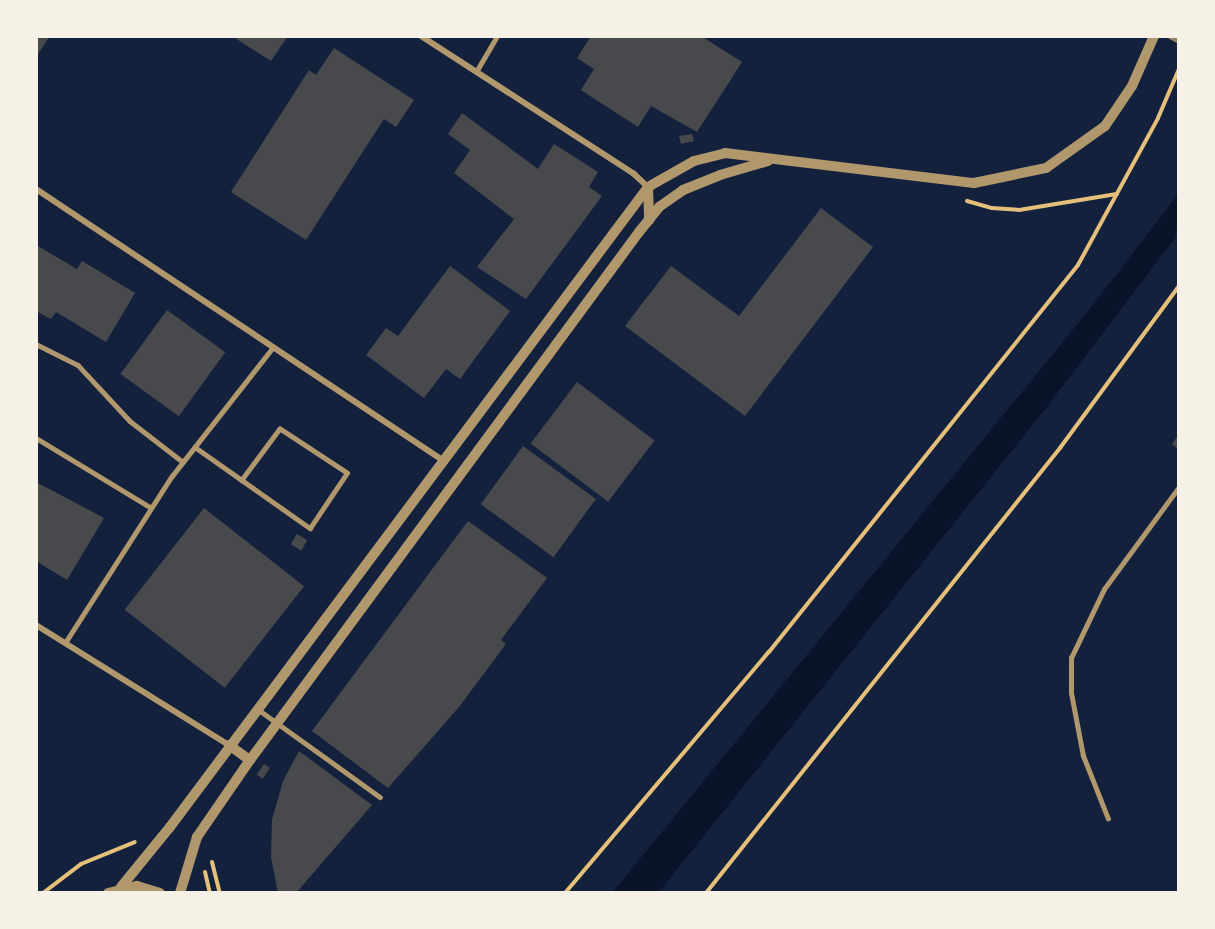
<!DOCTYPE html>
<style>
body{margin:0}
#map{position:relative;width:1215px;height:929px;overflow:hidden;background:#14213d;font-family:Karla,sans-serif}
div>[style]{position:absolute}
.water>*{inset:0;background:#0b132b}
.building>*{inset:0;background:#48494c;transform-origin:0 0}
.path>*{height:4px;margin:-2px;padding:0 2px;transform-origin:2px;border-radius:2px;background:#e5c07b}
.service>*{height:4.5px;margin:-2.25px;padding:0 2.25px;transform-origin:2.25px;border-radius:2.25px;background:#b1986c}
.minor>*{height:6px;margin:-3px;padding:0 3px;transform-origin:3px;border-radius:3px;background:#b1986c}
.tertiary>*{height:10px;margin:-5px;padding:0 5px;transform-origin:5px;border-radius:5px;background:#b1986c}
.rail>*{height:4.5px;margin:-2.25px;padding:0 2.25px;transform-origin:2.25px;border-radius:2.25px;background:#918062}
span{translate:-50% -50%;white-space:nowrap;text-align:center;line-height:1.15;-webkit-text-stroke:6px #f6f1e7;paint-order:stroke}
.frame{position:absolute;inset:0;border:38px solid #f6f1e7;pointer-events:none}
</style>
<div id="map">
<div class="water">
<i style="clip-path:polygon(1179px 193px,1176px 237px,1046px 408px,658px 893px,612px 893px,1089px 310px)"></i>
</div>
<div class="building">
<i style="clip-path:polygon(36px 36px,50px 36px,36px 57px)"></i>
<i style="clip-path:polygon(232px 36px,288px 36px,271px 61px)"></i>
<i style="clip-path:polygon(591px 36px,701px 36px,742px 62px,697px 132px,651px 106px,638px 127px,581px 90px,594px 69px,577px 58px)"></i>
<i style="clip-path:polygon(334px 48px,414px 100px,396px 127px,384px 119px,306px 240px,231px 192px,309px 70px,316px 75px)"></i>
<i style="clip-path:polygon(462px 113px,538px 169px,554px 144px,598px 172px,589px 187px,602px 196px,526px 299px,477px 267px,514px 219px,454px 173px,470px 150px,448px 134px)"></i>
<i style="clip-path:polygon(692px 134px,694px 141px,681px 144px,679px 136px)"></i>
<i style="clip-path:polygon(821px 208px,873px 247px,745px 416px,625px 326px,671px 266px,739px 316px)"></i>
<i style="clip-path:polygon(36px 245px,77px 269px,82px 261px,135px 293px,106px 342px,56px 312px,51px 319px,36px 311px)"></i>
<i style="clip-path:polygon(450px 266px,510px 311px,460px 379px,446px 369px,424px 398px,366px 355px,386px 328px,398px 336px)"></i>
<i style="left:167px;top:310px;width:72px;height:79px;rotate:36deg"></i>
<i style="left:577px;top:382px;width:97px;height:77px;rotate:37deg"></i>
<i style="clip-path:polygon(1179px 434px,1179px 450px,1172px 444px)"></i>
<i style="left:523px;top:446px;width:90px;height:72px;rotate:36deg"></i>
<i style="clip-path:polygon(36px 482px,104px 518px,67px 580px,36px 561px)"></i>
<i style="left:204px;top:508px;width:127px;height:129px;rotate:38deg"></i>
<i style="clip-path:polygon(468px 521px,547px 578px,501px 640px,506px 644px,459px 707px,388px 788px,312px 731px)"></i>
<i style="left:297px;top:534px;width:12px;height:12px;rotate:31deg"></i>
<i style="clip-path:polygon(299px 751px,372px 805px,296px 893px,278px 893px,271px 857px,272px 820px,283px 781px)"></i>
<i style="left:264px;top:764px;width:7px;height:13px;rotate:34deg"></i>
</div>
<div class="path">
<i style="left:967px;top:201px;width:26px;rotate:16deg"></i>
<i style="left:992px;top:208px;width:27px;rotate:4deg"></i>
<i style="left:1019px;top:210px;width:99px;rotate:-9.3deg"></i>
<i style="left:212px;top:862px;width:32px;rotate:76deg"></i>
<i style="left:205px;top:872px;width:22px;rotate:77deg"></i>
<i style="left:43px;top:893px;width:48px;rotate:-37.3deg"></i>
<i style="left:81px;top:864px;width:58px;rotate:-22.2deg"></i>
<i style="left:565px;top:893px;width:316px;rotate:-49.8deg"></i>
<i style="left:769px;top:652px;width:495px;rotate:-51.4deg"></i>
<i style="left:1078px;top:265px;width:167px;rotate:-61.4deg"></i>
<i style="left:1158px;top:118px;width:53px;rotate:-66.8deg"></i>
<i style="left:706px;top:893px;width:569px;rotate:-51.5deg"></i>
<i style="left:1060px;top:448px;width:201px;rotate:-53.7deg"></i>
</div>
<div class="service">
<i style="left:476px;top:72px;width:42px;rotate:-59.7deg"></i>
<i style="left:36px;top:344px;width:47px;rotate:26.6deg"></i>
<i style="left:78px;top:365px;width:76px;rotate:47.1deg"></i>
<i style="left:130px;top:421px;width:67px;rotate:37.7deg"></i>
<i style="left:36px;top:438px;width:133px;rotate:31.2deg"></i>
<i style="left:195px;top:447px;width:141px;rotate:35.2deg"></i>
<i style="left:310px;top:528px;width:66px;rotate:-56.1deg"></i>
<i style="left:347px;top:473px;width:80px;rotate:-146.7deg"></i>
<i style="left:280px;top:429px;width:64px;rotate:126.7deg"></i>
<i style="left:65px;top:643px;width:198px;rotate:-57.4deg"></i>
<i style="left:172px;top:476px;width:164px;rotate:-51.9deg"></i>
<i style="left:259px;top:710px;width:149px;rotate:35.7deg"></i>
<i style="left:1108px;top:819px;width:68px;rotate:-111.6deg"></i>
<i style="left:1083px;top:756px;width:64px;rotate:-100.8deg"></i>
<i style="left:1071px;top:693px;width:35px;rotate:-90deg"></i>
<i style="left:1071px;top:658px;width:76px;rotate:-64.4deg"></i>
<i style="left:1104px;top:589px;width:127px;rotate:-53.7deg"></i>
</div>
<div class="minor">
<i style="left:421px;top:36px;width:254px;rotate:32.9deg"></i>
<i style="left:634px;top:174px;width:19px;rotate:43deg"></i>
<i style="left:36px;top:189px;width:488px;rotate:33.7deg"></i>
<i style="left:36px;top:625px;width:227px;rotate:31.9deg"></i>
</div>
<div class="tertiary">
<i style="left:648px;top:187px;width:33px;rotate:88deg"></i>
<i style="left:229px;top:745px;width:26px;rotate:36deg"></i>
<i style="left:121px;top:887px;width:77px;rotate:-50.8deg"></i>
<i style="left:170px;top:827px;width:799px;rotate:-53.24deg"></i>
<i style="left:648px;top:187px;width:53px;rotate:-29.5deg"></i>
<i style="left:694px;top:161px;width:32px;rotate:-14deg"></i>
<i style="left:725px;top:153px;width:251px;rotate:6.9deg"></i>
<i style="left:974px;top:183px;width:74px;rotate:-11.8deg"></i>
<i style="left:1046px;top:168px;width:72px;rotate:-35.4deg"></i>
<i style="left:1105px;top:126px;width:48px;rotate:-56deg"></i>
<i style="left:1132px;top:86px;width:55px;rotate:-66.3deg"></i>
<i style="left:108px;top:893px;width:30px;rotate:-14deg"></i>
<i style="left:137px;top:886px;width:24px;rotate:17deg"></i>
<i style="left:180px;top:893px;width:59px;rotate:-73.1deg"></i>
<i style="left:197px;top:837px;width:93px;rotate:-55.5deg"></i>
<i style="left:250px;top:760px;width:656px;rotate:-53.62deg"></i>
<i style="left:639px;top:232px;width:32px;rotate:-51deg"></i>
<i style="left:659px;top:207px;width:29px;rotate:-35deg"></i>
<i style="left:683px;top:190px;width:40px;rotate:-22deg"></i>
<i style="left:720px;top:175px;width:50px;rotate:-16.3deg"></i>
</div>
<div class="rail">
<i style="left:1170px;top:36px;width:10px;rotate:29deg"></i>
</div>
<div class="frame"></div>
</div>
